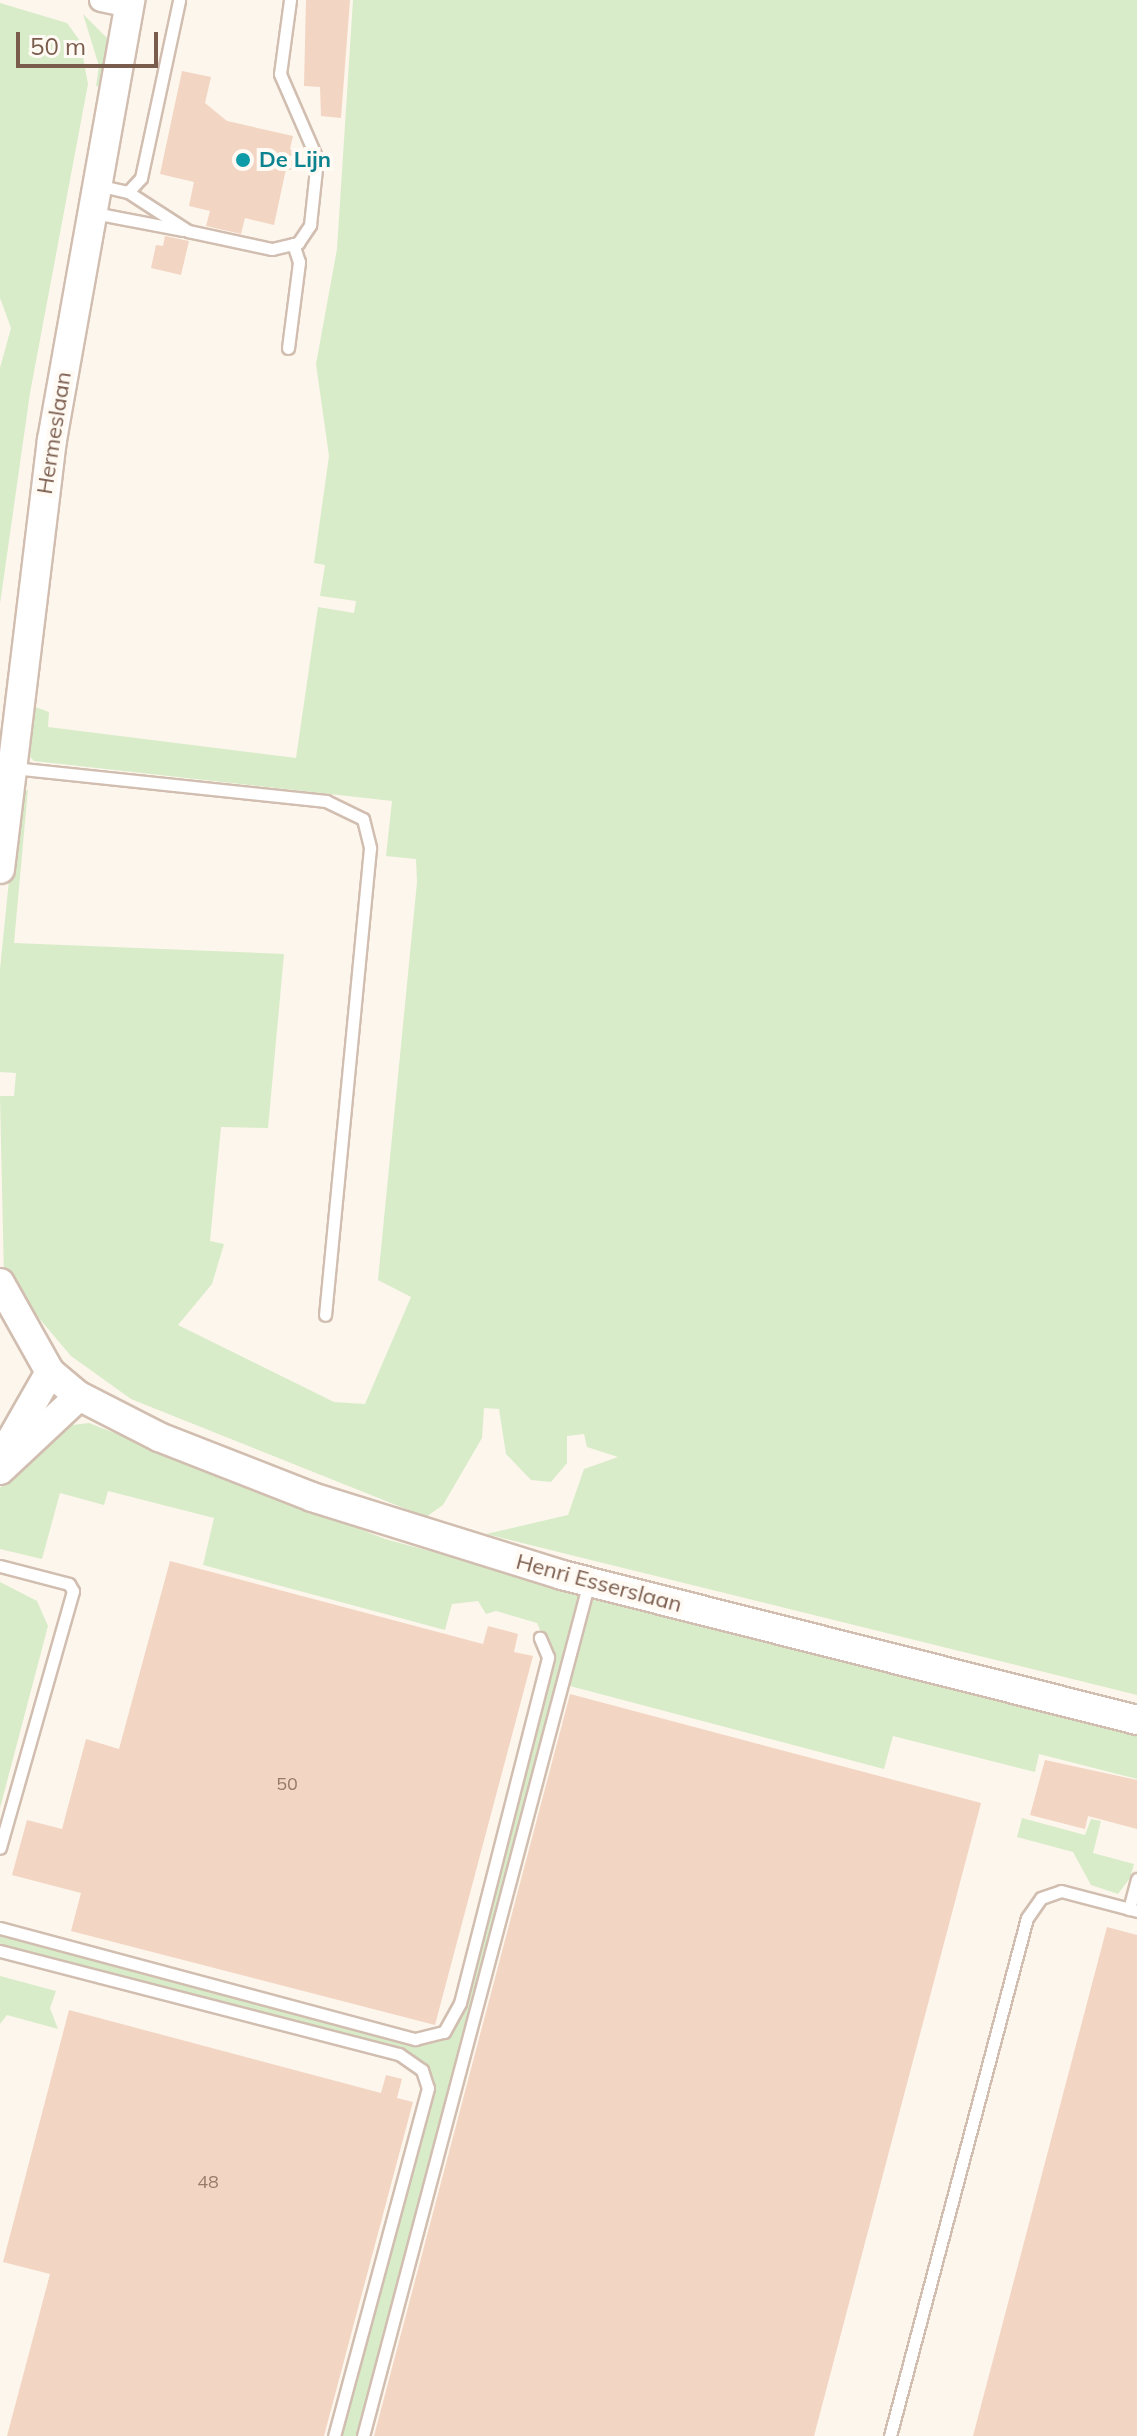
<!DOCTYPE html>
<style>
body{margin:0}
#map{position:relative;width:1137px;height:2436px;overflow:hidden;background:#fdf6ec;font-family:Mulish,sans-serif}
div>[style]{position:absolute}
.green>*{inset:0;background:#d8ecc9}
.building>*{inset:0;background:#f3d5c3}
.roads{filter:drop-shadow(2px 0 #d1beb0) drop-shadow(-2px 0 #d1beb0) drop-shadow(0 2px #d1beb0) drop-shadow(0 -2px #d1beb0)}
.service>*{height:11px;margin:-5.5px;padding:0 5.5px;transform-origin:5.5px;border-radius:5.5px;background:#fff}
.minor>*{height:22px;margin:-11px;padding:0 11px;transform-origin:11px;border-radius:11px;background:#fff}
.tertiary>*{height:28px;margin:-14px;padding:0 14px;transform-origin:14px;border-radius:14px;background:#fff}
.dots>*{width:22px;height:22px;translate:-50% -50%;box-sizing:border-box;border:4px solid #fffaf3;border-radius:50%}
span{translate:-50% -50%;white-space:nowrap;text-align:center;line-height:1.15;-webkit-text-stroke:8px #fffaf3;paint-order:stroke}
.number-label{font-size:18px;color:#987a6a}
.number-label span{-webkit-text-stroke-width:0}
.culture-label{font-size:22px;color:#0d838f;font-weight:700}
.left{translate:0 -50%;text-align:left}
.street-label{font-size:22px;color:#7a5c4d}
.scale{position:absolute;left:16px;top:32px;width:142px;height:36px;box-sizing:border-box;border:4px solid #7a5c4d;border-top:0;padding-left:10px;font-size:24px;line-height:28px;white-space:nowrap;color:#7a5c4d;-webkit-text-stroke:6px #fffaf3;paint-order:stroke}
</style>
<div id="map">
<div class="green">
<i style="clip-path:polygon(353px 0,1137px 0,1137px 1695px,486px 1534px,568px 1515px,584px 1469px,618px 1457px,587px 1447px,584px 1434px,567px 1436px,567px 1463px,551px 1482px,531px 1480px,506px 1454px,499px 1409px,484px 1408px,482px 1438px,443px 1505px,426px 1517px,131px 1399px,71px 1356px,4px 1277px,0 1096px,14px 1096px,16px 1073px,0 1072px,0 969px,17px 801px,28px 789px,14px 943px,284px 954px,268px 1128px,221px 1127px,210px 1241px,224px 1244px,212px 1284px,178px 1325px,334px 1402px,365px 1404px,411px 1297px,378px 1280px,417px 882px,416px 859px,386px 856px,392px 801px,34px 761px,22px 748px,33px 706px,49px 712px,48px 727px,296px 758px,318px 607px,354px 613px,356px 601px,320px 596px,325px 565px,314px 563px,329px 456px,316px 364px,337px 249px)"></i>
<i style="clip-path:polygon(0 3px,67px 23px,80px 41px,88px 84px,30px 393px,0 604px,0 368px,11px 328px,0 298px)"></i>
<i style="clip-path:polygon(83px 14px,110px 41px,102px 87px,96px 86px,99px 66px)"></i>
<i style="clip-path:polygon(89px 1423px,385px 1539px,580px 1591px,360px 2436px,340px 2436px,432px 2087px,394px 2048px,0 1944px,0 1935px,412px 2042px,452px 2026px,553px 1659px,537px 1623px,496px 1611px,486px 1614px,478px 1601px,452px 1604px,445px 1630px,203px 1565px,214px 1518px,108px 1491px,104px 1505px,60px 1493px,42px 1559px,0 1549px,0 1488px,21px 1461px,64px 1426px)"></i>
<i style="clip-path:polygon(0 1582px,37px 1601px,48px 1626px,0 1808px)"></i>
<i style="clip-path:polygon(593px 1596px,1137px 1734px,1137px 1779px,1039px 1754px,1035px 1772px,893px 1736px,884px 1769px,570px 1686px)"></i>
<i style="clip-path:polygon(1022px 1818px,1085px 1835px,1091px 1819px,1101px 1821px,1093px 1853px,1134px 1864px,1130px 1878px,1118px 1894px,1091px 1885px,1073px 1852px,1017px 1837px)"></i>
<i style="clip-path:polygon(0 1976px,56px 1991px,50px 2008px,58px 2029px,7px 2015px,0 2024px)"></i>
</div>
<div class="building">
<i style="clip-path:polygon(306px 0,350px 0,341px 118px,321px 116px,320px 87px,304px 86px)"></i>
<i style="clip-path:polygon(182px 71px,211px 77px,205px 103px,227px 121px,293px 136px,290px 149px,300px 152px,295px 171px,286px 169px,274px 225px,245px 218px,241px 234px,206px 226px,210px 211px,189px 206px,194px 182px,160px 174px)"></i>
<i style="clip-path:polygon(165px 236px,189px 241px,181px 275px,151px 268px,156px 245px,163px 246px)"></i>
<i style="clip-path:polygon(170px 1561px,483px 1644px,488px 1626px,518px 1634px,514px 1652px,533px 1656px,435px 2025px,71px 1931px,81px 1893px,12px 1875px,27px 1820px,62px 1829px,86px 1739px,119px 1749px)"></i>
<i style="clip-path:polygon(570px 1694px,981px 1803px,814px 2436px,374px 2436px)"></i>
<i style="clip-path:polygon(1045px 1760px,1137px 1780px,1137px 1829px,1088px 1816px,1085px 1829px,1030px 1815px)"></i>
<i style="clip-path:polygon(1107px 1927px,1137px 1935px,1137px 2436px,973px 2436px)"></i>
<i style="clip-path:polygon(69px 2010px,381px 2093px,386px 2075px,402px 2079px,397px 2098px,413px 2102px,324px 2436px,7px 2436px,50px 2274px,3px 2262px)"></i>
</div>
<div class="roads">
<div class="service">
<i style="left:97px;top:185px;width:32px;rotate:13deg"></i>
<i style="left:128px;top:192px;width:72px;rotate:33deg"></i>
<i style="left:188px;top:231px;width:86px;rotate:12.1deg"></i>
<i style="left:272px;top:249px;width:27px;rotate:-13deg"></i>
<i style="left:298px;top:243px;width:22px;rotate:-56deg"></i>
<i style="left:310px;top:225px;width:66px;rotate:-83.9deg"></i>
<i style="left:317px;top:159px;width:93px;rotate:-113.5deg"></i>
<i style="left:280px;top:74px;width:75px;rotate:-82.3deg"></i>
<i style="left:128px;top:192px;width:19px;rotate:-47deg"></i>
<i style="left:141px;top:178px;width:182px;rotate:-77.9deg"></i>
<i style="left:94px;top:213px;width:91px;rotate:10.8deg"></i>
<i style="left:288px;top:348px;width:87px;rotate:-82.7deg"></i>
<i style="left:299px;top:262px;width:19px;rotate:-108deg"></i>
<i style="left:13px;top:768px;width:315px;rotate:6deg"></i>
<i style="left:326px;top:801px;width:41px;rotate:25.9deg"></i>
<i style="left:363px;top:819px;width:30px;rotate:76deg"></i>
<i style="left:370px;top:848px;width:469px;rotate:95.5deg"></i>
<i style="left:0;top:1566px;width:71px;rotate:14.6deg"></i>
<i style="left:69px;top:1584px;width:8px;rotate:60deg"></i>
<i style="left:73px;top:1591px;width:267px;rotate:105.9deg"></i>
<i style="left:1129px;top:1909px;width:31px;rotate:-75deg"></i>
<i style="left:0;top:1928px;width:430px;rotate:15deg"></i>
<i style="left:415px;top:2039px;width:30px;rotate:-14deg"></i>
<i style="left:444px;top:2032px;width:33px;rotate:-61deg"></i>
<i style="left:460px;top:2003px;width:357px;rotate:-75.7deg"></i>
<i style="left:548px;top:1657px;width:21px;rotate:-113deg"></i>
<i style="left:0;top:1951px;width:412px;rotate:14.5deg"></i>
<i style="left:399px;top:2054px;width:28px;rotate:35deg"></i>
<i style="left:422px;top:2070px;width:19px;rotate:72deg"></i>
<i style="left:428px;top:2088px;width:360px;rotate:105.1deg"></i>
<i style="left:363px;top:2436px;width:883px;rotate:-75.18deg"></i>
<i style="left:890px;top:2436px;width:536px;rotate:-75.19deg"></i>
<i style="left:1027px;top:1918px;width:24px;rotate:-55deg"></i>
<i style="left:1041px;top:1898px;width:21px;rotate:-19deg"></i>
<i style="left:1061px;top:1891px;width:79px;rotate:14.7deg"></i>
</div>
<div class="minor">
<i style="left:101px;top:0;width:29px;rotate:12deg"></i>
</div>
<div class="tertiary">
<i style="left:0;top:869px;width:432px;rotate:-83.1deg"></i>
<i style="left:52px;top:440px;width:447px;rotate:-79.9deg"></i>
<i style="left:0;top:1283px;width:102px;rotate:60.7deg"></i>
<i style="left:50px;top:1372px;width:38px;rotate:40deg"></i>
<i style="left:79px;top:1396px;width:90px;rotate:27.1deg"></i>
<i style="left:159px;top:1437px;width:164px;rotate:21.4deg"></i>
<i style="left:312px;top:1497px;width:262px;rotate:17.3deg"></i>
<i style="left:562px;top:1575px;width:593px;rotate:14.15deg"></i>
<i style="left:1px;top:1458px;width:99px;rotate:-60.3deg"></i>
<i style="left:0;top:1470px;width:108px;rotate:-43.1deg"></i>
</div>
</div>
<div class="dots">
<i style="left:243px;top:160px;background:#0f9aa8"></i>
</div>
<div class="number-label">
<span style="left:287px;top:1784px">50</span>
<span style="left:208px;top:2182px">48</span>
</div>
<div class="culture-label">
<span class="left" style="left:259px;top:160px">De Lijn</span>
</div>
<div class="street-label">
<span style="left:54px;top:433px;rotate:-81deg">Hermeslaan</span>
<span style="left:599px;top:1583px;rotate:15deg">Henri Esserslaan</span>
</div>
<div class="scale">50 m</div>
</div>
